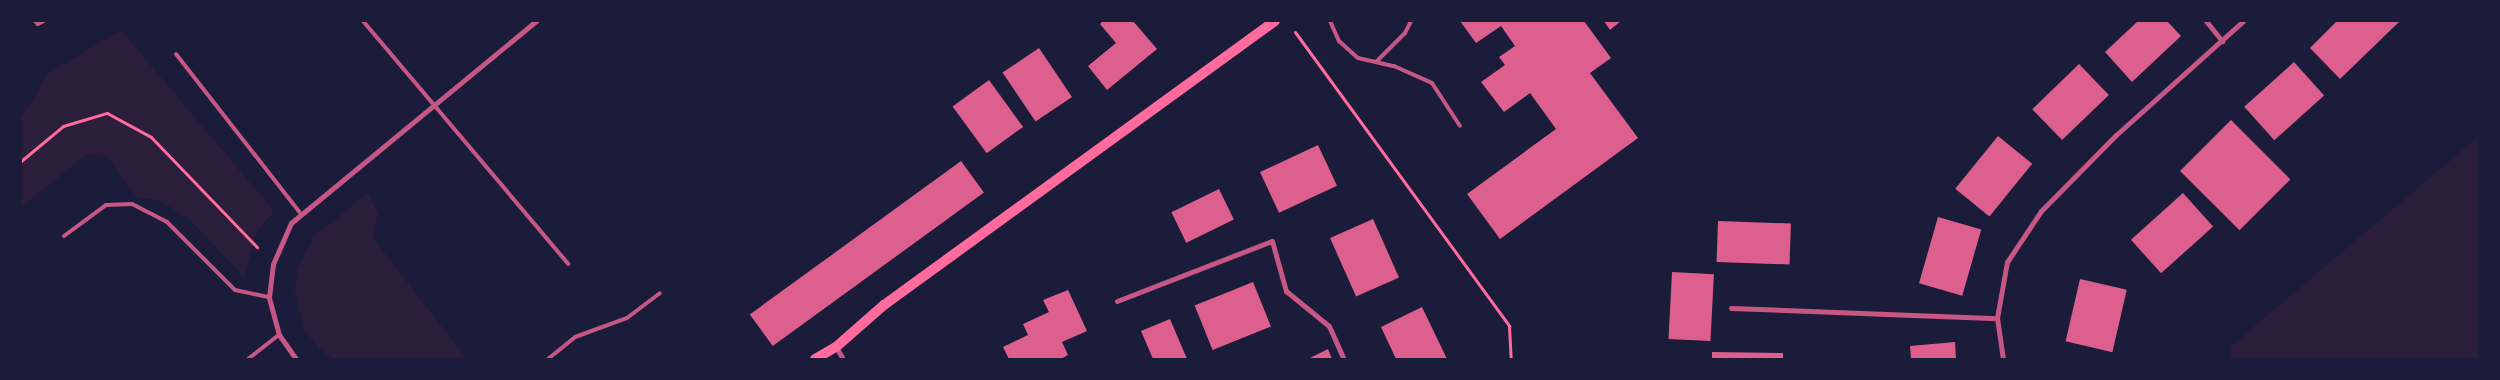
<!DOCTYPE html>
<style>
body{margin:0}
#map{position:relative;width:2500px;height:380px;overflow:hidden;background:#1b1b3a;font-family:Commissioner,sans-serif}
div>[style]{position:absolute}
.green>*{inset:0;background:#2a1e3b}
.building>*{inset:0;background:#dd5f8e;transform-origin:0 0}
.path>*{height:3px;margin:-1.5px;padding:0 1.5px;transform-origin:1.5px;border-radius:1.5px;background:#ff6b9d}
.service>*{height:4px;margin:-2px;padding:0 2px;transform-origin:2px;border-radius:2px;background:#c65784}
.minor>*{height:5px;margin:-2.5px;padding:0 2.5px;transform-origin:2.5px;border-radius:2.5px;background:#c65784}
.secondary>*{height:10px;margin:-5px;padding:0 5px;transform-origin:5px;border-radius:5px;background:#ff6b9d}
span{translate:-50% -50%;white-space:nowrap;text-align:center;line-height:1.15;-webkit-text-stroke:4px #1b1b3a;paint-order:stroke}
.frame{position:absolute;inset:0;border:22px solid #1b1b3a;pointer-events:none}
</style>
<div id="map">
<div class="green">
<i style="clip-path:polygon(121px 30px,274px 211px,257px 232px,244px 277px,190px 220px,162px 202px,136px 196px,107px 156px,86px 155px,21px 207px,21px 118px,49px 73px)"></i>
<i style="clip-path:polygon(2479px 136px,2479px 359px,2231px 359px,2230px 347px)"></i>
<i style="clip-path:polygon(368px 193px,378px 214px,372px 237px,467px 359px,334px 359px,319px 349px,304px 329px,295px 292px,297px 272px,313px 237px)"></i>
</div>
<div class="building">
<i style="clip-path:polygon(1103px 21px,1133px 21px,1157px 49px,1107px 90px,1088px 66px,1116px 43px,1100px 24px)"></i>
<i style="clip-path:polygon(1460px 21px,1584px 21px,1611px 58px,1590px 73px,1638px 138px,1500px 239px,1467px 194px,1556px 129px,1530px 93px,1504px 112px,1481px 82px,1505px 65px,1499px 57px,1515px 46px,1501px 26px,1476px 43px)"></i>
<i style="clip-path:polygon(1604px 21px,1621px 21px,1610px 30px)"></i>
<i style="clip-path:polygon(2138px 21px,2167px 21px,2181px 36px,2132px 82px,2105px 52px)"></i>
<i style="clip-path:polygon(2337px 21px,2400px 21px,2340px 79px,2310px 48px)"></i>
<i style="left:1039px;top:48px;width:59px;height:44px;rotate:56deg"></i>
<i style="left:2294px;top:62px;width:45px;height:67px;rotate:48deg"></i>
<i style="left:2079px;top:64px;width:43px;height:65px;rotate:46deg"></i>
<i style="left:989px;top:80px;width:58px;height:45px;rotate:54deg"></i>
<i style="left:2231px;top:120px;width:84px;height:72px;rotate:45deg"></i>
<i style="left:1998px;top:136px;width:44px;height:68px;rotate:39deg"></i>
<i style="left:1318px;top:145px;width:45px;height:64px;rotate:65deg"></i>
<i style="left:961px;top:161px;width:39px;height:261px;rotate:54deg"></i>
<i style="left:1219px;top:189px;width:34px;height:53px;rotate:64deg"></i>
<i style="left:2183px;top:193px;width:45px;height:70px;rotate:48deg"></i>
<i style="left:1938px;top:217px;width:45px;height:69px;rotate:16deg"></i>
<i style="left:1373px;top:219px;width:64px;height:47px;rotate:66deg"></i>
<i style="left:1718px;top:221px;width:73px;height:41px;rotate:2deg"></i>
<i style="left:1672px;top:272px;width:42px;height:67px;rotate:3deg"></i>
<i style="left:2080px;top:279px;width:48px;height:64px;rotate:13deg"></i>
<i style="left:1253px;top:282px;width:48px;height:63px;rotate:68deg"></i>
<i style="clip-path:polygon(1068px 290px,1087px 331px,1062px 342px,1068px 355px,1061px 359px,1009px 359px,1003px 347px,1028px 335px,1023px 324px,1049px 312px,1043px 300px)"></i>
<i style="clip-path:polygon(1422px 307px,1447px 359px,1396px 359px,1381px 327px)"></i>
<i style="clip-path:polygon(1170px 319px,1187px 359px,1153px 359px,1141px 331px)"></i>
<i style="clip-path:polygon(1955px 342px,1956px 359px,1911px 359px,1910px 346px)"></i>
<i style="clip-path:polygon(1328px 349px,1332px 359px,1308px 359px)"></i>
<i style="clip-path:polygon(1712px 352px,1783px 353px,1783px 359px,1712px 359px)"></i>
</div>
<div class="path">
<i style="left:1295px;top:32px;width:364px;rotate:53.9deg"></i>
<i style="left:1509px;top:326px;width:33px;rotate:87deg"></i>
<i style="left:21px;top:161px;width:55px;rotate:-39.8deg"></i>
<i style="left:63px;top:126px;width:46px;rotate:-16.5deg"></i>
<i style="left:107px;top:113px;width:50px;rotate:28.6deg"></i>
<i style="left:151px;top:137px;width:153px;rotate:46.1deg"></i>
</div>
<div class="service">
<i style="left:35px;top:21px;width:4px;rotate:45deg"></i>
<i style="left:38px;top:24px;width:7px;rotate:-27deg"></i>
<i style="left:363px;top:21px;width:318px;rotate:49.8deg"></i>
<i style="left:1330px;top:21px;width:22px;rotate:66deg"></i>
<i style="left:1339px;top:41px;width:25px;rotate:42deg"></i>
<i style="left:1358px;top:58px;width:37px;rotate:13deg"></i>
<i style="left:1394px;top:66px;width:42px;rotate:24.1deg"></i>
<i style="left:1432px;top:83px;width:51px;rotate:56.9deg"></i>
<i style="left:176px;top:54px;width:203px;rotate:52deg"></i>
<i style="left:1376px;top:62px;width:41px;rotate:-45deg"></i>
<i style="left:1405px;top:33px;width:13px;rotate:-63deg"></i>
<i style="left:64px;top:236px;width:52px;rotate:-36.4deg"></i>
<i style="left:106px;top:205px;width:26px;rotate:-2deg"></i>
<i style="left:132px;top:204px;width:39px;rotate:27deg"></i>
<i style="left:167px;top:222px;width:96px;rotate:45deg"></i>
<i style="left:235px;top:290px;width:35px;rotate:12deg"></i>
<i style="left:248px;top:359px;width:39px;rotate:-38deg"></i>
<i style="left:548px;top:359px;width:35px;rotate:-39deg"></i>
<i style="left:575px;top:337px;width:55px;rotate:-20.1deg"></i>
<i style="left:627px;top:318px;width:41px;rotate:-37.1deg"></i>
</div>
<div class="minor">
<i style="left:2206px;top:21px;width:26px;rotate:51deg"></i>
<i style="left:1117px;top:301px;width:166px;rotate:-21.2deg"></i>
<i style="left:1272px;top:241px;width:52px;rotate:74.4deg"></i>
<i style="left:1286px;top:291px;width:55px;rotate:39.1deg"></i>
<i style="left:1329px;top:326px;width:36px;rotate:66deg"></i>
<i style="left:1731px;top:308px;width:266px;rotate:2.2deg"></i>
<i style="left:836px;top:347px;width:14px;rotate:60deg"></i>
<i style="left:296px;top:359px;width:29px;rotate:-125deg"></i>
<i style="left:279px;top:335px;width:39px;rotate:-105deg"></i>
<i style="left:269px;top:297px;width:33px;rotate:-83deg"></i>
<i style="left:273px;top:264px;width:45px;rotate:-66.3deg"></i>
<i style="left:291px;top:223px;width:318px;rotate:-39.5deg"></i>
<i style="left:2003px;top:359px;width:41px;rotate:-98.3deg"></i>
<i style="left:1997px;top:318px;width:57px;rotate:-79.9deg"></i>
<i style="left:2007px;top:262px;width:61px;rotate:-56.3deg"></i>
<i style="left:2041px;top:211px;width:107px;rotate:-45.4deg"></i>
<i style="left:2116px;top:135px;width:171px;rotate:-41.9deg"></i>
</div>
<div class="secondary">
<i style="left:815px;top:359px;width:24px;rotate:-30deg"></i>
<i style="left:836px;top:347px;width:64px;rotate:-41.2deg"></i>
<i style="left:884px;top:305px;width:483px;rotate:-36deg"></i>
</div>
<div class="frame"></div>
</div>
